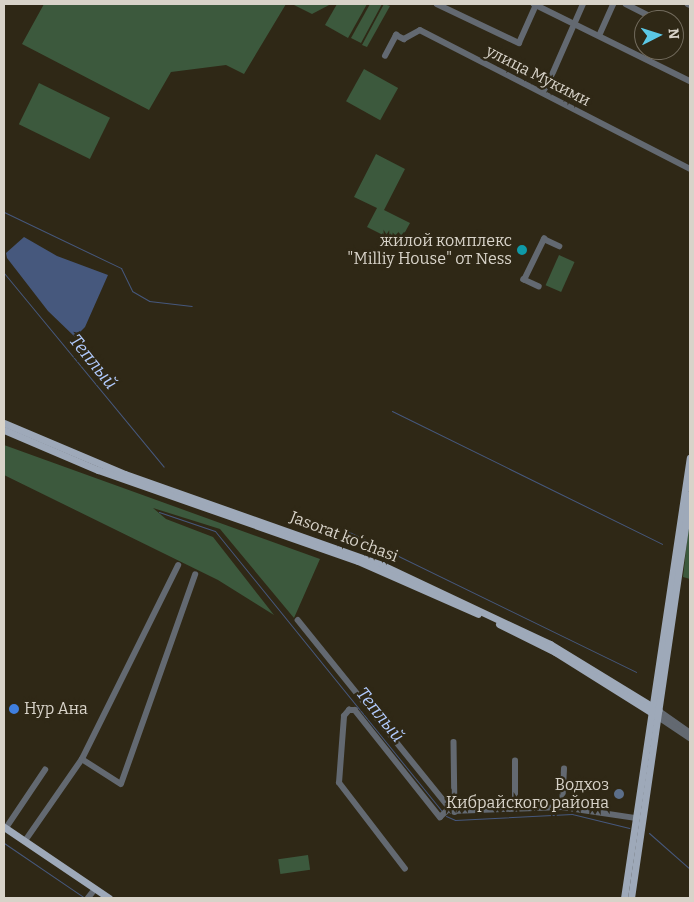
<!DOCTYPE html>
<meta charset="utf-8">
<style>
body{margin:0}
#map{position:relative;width:694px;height:902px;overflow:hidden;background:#2f2816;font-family:Bitter,serif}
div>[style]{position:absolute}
.green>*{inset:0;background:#3c593d;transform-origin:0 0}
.water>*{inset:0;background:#46587d}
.stream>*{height:1px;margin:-0.5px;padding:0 0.5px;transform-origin:0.5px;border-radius:0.5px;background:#46587d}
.minor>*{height:5.5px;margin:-2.75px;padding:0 2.75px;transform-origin:2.75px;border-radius:2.75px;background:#636971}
.major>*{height:7px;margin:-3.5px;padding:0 3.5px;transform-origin:3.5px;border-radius:3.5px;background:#9ea9b9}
.dots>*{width:14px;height:14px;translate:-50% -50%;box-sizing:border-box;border:2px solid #2f2816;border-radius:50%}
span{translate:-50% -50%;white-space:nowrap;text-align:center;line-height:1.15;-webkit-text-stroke:4.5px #2f2816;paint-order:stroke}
.street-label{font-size:16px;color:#d8d3c9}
.poi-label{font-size:16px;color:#d8d3c9}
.right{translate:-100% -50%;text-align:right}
.left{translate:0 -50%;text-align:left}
.water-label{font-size:18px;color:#b1cafc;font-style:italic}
.frame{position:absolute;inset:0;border:5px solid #d8d3c9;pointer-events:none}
.north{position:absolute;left:634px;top:10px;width:50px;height:50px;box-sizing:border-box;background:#2f2816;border:1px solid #736c5e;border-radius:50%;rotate:85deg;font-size:14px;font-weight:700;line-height:20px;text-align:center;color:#d8d3c9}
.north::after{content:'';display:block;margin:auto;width:18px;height:22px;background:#5bc8e6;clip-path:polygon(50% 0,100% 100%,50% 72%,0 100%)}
</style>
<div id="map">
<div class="green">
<i style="clip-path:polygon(44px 4px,286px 4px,244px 74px,226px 65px,171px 72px,149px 110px,22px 44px)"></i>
<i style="clip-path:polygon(292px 4px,331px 4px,312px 14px)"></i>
<i style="clip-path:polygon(337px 4px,367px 4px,348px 38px,325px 25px)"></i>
<i style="clip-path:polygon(370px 4px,382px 4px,361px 43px,351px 38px)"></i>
<i style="clip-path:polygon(384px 4px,390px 6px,367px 47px,362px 45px)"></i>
<i style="left:364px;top:69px;width:39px;height:37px;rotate:29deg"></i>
<i style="left:39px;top:83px;width:79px;height:46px;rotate:26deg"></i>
<i style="clip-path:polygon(376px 154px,405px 169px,384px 210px,410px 223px,399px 243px,367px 227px,377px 208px,354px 197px)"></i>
<i style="left:559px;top:255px;width:17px;height:33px;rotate:24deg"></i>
<i style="clip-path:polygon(4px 445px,320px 559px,294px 618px,220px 529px,153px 508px,166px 519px,213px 537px,274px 615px,218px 580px,4px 475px)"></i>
<i style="clip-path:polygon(690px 513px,690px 579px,683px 577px)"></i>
<i style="left:308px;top:855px;width:15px;height:30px;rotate:82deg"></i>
</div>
<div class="water">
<i style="clip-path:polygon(24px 237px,57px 256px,108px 275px,85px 327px,75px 337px,48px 311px,7px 258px,6px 253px)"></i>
</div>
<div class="stream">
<i style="left:4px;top:55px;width:23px;rotate:90deg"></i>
<i style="left:4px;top:212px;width:130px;rotate:25.6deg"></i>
<i style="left:121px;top:268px;width:25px;rotate:64deg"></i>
<i style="left:132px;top:291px;width:20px;rotate:30deg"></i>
<i style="left:149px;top:301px;width:43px;rotate:6.6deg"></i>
<i style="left:4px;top:273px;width:251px;rotate:50.5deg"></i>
<i style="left:392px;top:411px;width:301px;rotate:26.2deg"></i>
<i style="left:159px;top:512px;width:59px;rotate:18.7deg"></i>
<i style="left:215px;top:531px;width:360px;rotate:51deg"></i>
<i style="left:343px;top:529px;width:326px;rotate:26deg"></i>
<i style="left:446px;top:816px;width:10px;rotate:24deg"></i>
<i style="left:455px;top:820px;width:117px;rotate:-2.9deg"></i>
<i style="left:572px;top:814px;width:59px;rotate:13.8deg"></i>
<i style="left:649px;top:833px;width:55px;rotate:41.3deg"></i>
<i style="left:4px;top:843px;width:98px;rotate:34.2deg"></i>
</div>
<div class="minor">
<i style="left:437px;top:4px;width:91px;rotate:25.4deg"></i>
<i style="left:519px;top:43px;width:42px;rotate:-65.9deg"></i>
<i style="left:534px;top:4px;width:174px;rotate:26.3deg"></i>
<i style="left:626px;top:4px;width:31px;rotate:27deg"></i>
<i style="left:688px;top:4px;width:2px;rotate:27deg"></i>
<i style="left:599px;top:36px;width:35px;rotate:-66deg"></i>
<i style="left:385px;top:56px;width:24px;rotate:-62deg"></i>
<i style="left:396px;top:35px;width:9px;rotate:27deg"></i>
<i style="left:404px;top:39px;width:18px;rotate:-29deg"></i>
<i style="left:420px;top:30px;width:304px;rotate:27.2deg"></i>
<i style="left:544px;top:93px;width:97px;rotate:-66.3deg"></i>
<i style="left:539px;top:287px;width:17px;rotate:-155deg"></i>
<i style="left:524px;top:280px;width:46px;rotate:-64deg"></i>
<i style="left:544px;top:239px;width:17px;rotate:25deg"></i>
<i style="left:298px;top:620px;width:245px;rotate:51.1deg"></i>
<i style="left:452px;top:811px;width:110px;rotate:-2.1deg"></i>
<i style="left:562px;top:807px;width:75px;rotate:8.5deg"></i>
<i style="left:658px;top:710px;width:39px;rotate:35deg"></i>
<i style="left:657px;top:716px;width:40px;rotate:34deg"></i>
<i style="left:454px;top:742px;width:70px;rotate:89.2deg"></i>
<i style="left:82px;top:759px;width:46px;rotate:32.7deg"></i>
<i style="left:121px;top:784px;width:222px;rotate:-70.5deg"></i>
<i style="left:515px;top:807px;width:46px;rotate:-90deg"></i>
<i style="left:562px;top:807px;width:38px;rotate:-87deg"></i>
<i style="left:6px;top:828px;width:70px;rotate:-56.1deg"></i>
<i style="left:25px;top:841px;width:100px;rotate:-55.2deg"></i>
<i style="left:82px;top:759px;width:216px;rotate:-63.6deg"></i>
<i style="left:405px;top:869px;width:108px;rotate:-127.5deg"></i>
<i style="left:339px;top:783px;width:67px;rotate:-85.7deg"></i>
<i style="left:344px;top:716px;width:8px;rotate:-50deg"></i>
<i style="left:349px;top:710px;width:6px"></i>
<i style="left:355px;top:710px;width:137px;rotate:51.5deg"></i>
<i style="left:440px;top:817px;width:12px;rotate:-42deg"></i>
<i style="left:88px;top:898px;width:11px;rotate:-52deg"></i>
</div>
<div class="major">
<i style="left:4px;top:423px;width:131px;rotate:22.9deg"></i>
<i style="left:125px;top:474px;width:273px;rotate:19.5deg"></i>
<i style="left:382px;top:565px;width:186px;rotate:25.2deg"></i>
<i style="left:550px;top:644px;width:127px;rotate:31.4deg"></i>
<i style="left:4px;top:430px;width:102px;rotate:23.1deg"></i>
<i style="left:98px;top:470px;width:275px;rotate:19.3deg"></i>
<i style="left:358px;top:561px;width:131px;rotate:23.8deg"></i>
<i style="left:499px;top:624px;width:63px;rotate:26.6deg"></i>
<i style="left:555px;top:652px;width:120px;rotate:32.1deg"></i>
<i style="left:4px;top:827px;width:127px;rotate:34.1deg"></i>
<i style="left:624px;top:898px;width:445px;rotate:-81.5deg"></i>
<i style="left:631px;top:898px;width:408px;rotate:-81.7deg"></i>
</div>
<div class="dots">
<i style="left:522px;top:250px;background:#0f9aa8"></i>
<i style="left:14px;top:709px;background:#3f7fe0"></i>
<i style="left:619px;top:794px;background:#5c6f8a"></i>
</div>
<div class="street-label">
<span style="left:538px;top:76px;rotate:27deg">улица Мукими</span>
<span style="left:344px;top:537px;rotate:21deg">Jasorat koʻchasi</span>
</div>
<div class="poi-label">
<span class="right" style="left:512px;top:250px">жилой комплекс<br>"Milliy House" от Ness</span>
<span class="left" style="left:24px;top:709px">Нур Ана</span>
<span class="right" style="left:609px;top:794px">Водхоз<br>Кибрайского района</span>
</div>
<div class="water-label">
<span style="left:93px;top:362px;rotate:51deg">Теплый</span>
<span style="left:380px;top:715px;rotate:51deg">Теплый</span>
</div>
<div class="frame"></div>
<div class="north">N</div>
</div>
